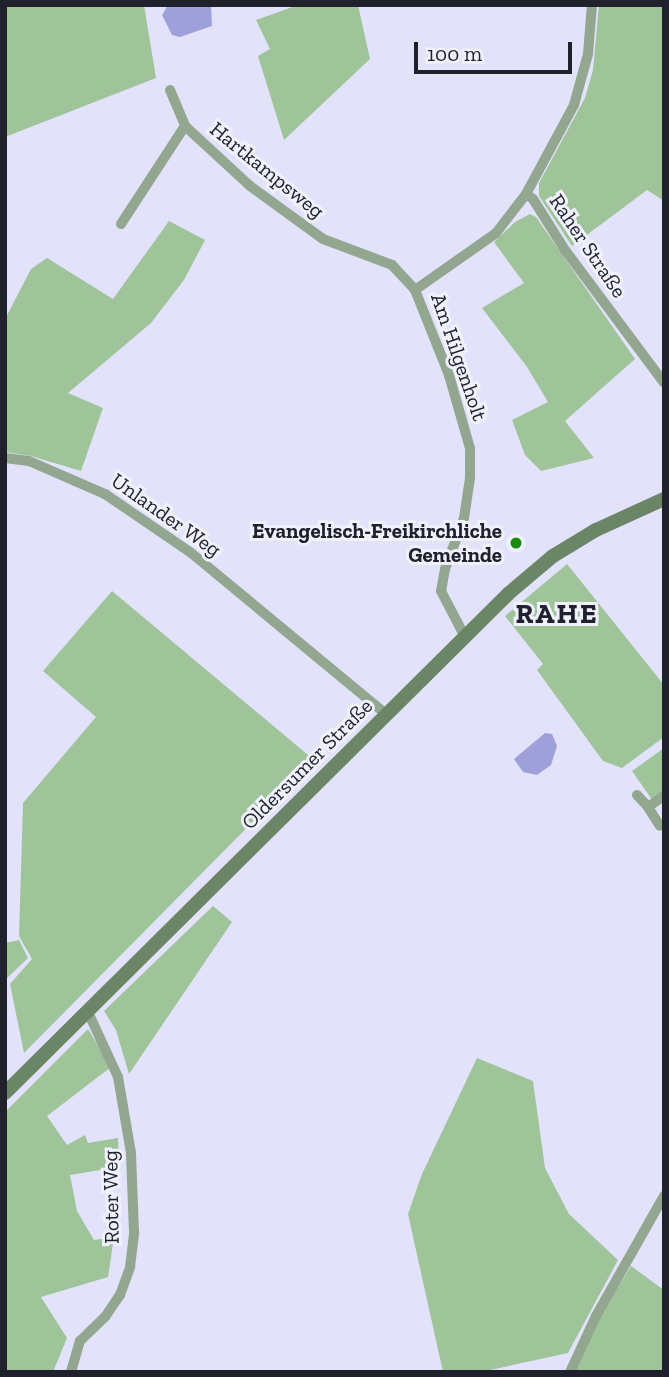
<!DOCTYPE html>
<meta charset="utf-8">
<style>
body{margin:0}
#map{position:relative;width:669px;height:1377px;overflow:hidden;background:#e2e3fb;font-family:"Zilla Slab",serif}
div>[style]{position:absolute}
.green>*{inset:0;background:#9fc49a}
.water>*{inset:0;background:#9f9fda}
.street>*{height:10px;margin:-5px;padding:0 5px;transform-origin:5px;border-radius:5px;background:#92a690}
.secondary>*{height:14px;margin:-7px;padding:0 7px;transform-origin:7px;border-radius:7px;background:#6a8666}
.dots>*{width:19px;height:19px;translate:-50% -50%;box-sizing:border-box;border:4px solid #f1f1fe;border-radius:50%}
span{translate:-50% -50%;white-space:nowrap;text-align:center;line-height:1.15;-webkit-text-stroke:6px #f1f1fe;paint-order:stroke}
.street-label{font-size:21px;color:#21212c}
.poi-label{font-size:21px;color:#21212c;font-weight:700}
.right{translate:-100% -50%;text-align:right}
.district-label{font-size:28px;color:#21212c;font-weight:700;letter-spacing:2px}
.frame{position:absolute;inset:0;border:7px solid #21212c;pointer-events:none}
.scale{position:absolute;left:414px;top:42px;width:158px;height:32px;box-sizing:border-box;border:4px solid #21212c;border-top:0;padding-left:9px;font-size:21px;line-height:24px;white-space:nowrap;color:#21212c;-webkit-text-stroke:5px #f1f1fe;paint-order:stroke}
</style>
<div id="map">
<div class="green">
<i style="clip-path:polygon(5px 5px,144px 5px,156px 78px,5px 137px)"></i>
<i style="clip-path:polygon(298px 5px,358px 5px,370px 59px,284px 140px,258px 56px,270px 49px,256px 20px)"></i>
<i style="clip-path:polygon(599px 5px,664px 5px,664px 201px,647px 190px,572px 246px,539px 196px,539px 183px,585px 98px,593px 70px)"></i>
<i style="clip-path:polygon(530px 214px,536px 217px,635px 359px,565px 421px,594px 458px,541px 471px,525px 455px,512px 420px,548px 402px,527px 367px,482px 308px,524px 283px,494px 242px,515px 222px)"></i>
<i style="clip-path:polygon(169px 221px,205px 240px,184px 280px,151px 323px,68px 393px,103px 408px,81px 471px,31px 456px,5px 452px,5px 319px,31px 269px,47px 258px,113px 299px)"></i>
<i style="clip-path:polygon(567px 564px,664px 685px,664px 737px,622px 768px,603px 761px,537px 670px,543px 664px,505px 616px)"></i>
<i style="clip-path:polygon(112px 591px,314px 760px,24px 1053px,10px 984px,32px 959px,19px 936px,23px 803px,96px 717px,43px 671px)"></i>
<i style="clip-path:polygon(664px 748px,664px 793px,653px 801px,632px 771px)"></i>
<i style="clip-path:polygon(213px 906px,232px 922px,129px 1074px,116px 1030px,104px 1011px)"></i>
<i style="clip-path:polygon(19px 940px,28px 958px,5px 980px,5px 943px)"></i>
<i style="clip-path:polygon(88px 1029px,111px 1067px,47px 1116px,67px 1145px,85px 1135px,88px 1143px,118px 1138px,119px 1167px,70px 1175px,77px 1211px,94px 1240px,114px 1237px,108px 1277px,41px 1297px,67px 1338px,53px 1372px,5px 1372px,5px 1112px)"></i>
<i style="clip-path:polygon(477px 1058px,533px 1081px,545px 1168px,569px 1214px,618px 1260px,568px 1353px,481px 1372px,443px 1372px,408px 1214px,422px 1174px)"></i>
<i style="clip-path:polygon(631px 1266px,664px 1290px,664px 1372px,574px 1372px,600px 1316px)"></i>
</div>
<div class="water">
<i style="clip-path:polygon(168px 5px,211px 5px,212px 26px,180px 37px,172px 35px,162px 15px)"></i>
<i style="clip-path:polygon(545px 733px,552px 734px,557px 746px,551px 765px,537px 775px,523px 772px,514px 759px)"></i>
</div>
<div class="street">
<i style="left:592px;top:5px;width:49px;rotate:94.7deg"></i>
<i style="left:588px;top:54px;width:53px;rotate:105.4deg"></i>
<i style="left:574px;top:105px;width:101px;rotate:118.3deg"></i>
<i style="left:526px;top:194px;width:9px;rotate:36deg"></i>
<i style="left:533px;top:199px;width:60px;rotate:57.9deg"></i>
<i style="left:565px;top:250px;width:166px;rotate:53.3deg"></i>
<i style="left:170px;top:90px;width:39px;rotate:67deg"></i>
<i style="left:185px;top:126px;width:88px;rotate:42.7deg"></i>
<i style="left:250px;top:186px;width:90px;rotate:36deg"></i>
<i style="left:323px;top:239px;width:74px;rotate:20.6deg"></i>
<i style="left:392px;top:265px;width:34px;rotate:47deg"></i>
<i style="left:415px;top:290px;width:92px;rotate:68.2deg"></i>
<i style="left:449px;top:375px;width:76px;rotate:74deg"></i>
<i style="left:470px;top:448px;width:30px;rotate:90deg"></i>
<i style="left:470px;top:478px;width:40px;rotate:98.5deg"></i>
<i style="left:464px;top:518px;width:54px;rotate:110.4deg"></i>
<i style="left:445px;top:569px;width:22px;rotate:100deg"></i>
<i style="left:441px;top:591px;width:52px;rotate:62.4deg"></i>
<i style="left:121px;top:224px;width:117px;rotate:-56.9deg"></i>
<i style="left:415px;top:290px;width:99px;rotate:-35.1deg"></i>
<i style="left:496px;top:233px;width:49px;rotate:-52.4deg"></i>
<i style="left:5px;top:458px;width:24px;rotate:7deg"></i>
<i style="left:29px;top:461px;width:83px;rotate:23.5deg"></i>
<i style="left:105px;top:494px;width:103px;rotate:34.3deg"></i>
<i style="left:190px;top:552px;width:254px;rotate:39.6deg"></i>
<i style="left:637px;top:795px;width:16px;rotate:47deg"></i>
<i style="left:648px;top:807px;width:19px;rotate:-35deg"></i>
<i style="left:648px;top:807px;width:22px;rotate:58deg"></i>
<i style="left:71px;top:1372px;width:32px;rotate:-74deg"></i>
<i style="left:80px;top:1341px;width:35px;rotate:-44deg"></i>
<i style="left:105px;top:1317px;width:27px;rotate:-56deg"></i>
<i style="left:120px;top:1295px;width:30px;rotate:-70deg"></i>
<i style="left:130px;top:1267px;width:35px;rotate:-83deg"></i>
<i style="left:134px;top:1232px;width:79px;rotate:-92.2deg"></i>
<i style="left:131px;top:1153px;width:77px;rotate:-99.7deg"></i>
<i style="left:118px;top:1077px;width:74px;rotate:-114.8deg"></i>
<i style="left:570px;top:1372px;width:62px;rotate:-65.1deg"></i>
<i style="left:596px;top:1316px;width:138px;rotate:-60.5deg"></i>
</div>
<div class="secondary">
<i style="left:5px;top:1093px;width:709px;rotate:-44.77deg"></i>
<i style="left:508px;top:594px;width:59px;rotate:-40.2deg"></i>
<i style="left:553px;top:556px;width:50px;rotate:-31.2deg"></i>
<i style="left:596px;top:530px;width:75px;rotate:-24.5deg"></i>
</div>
<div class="dots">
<i style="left:516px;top:543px;background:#198b0d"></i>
</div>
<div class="street-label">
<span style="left:267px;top:170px;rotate:39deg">Hartkampsweg</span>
<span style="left:588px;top:246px;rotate:56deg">Raher Straße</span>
<span style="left:459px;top:357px;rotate:71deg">Am Hilgenholt</span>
<span style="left:166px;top:515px;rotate:35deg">Unlander Weg</span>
<span style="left:307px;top:764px;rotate:-45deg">Oldersumer Straße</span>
<span style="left:111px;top:1197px;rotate:-91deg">Roter Weg</span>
</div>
<div class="poi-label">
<span class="right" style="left:502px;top:543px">Evangelisch-Freikirchliche<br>Gemeinde</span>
</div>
<div class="district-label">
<span style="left:557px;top:614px">RAHE</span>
</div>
<div class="frame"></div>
<div class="scale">100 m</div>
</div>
